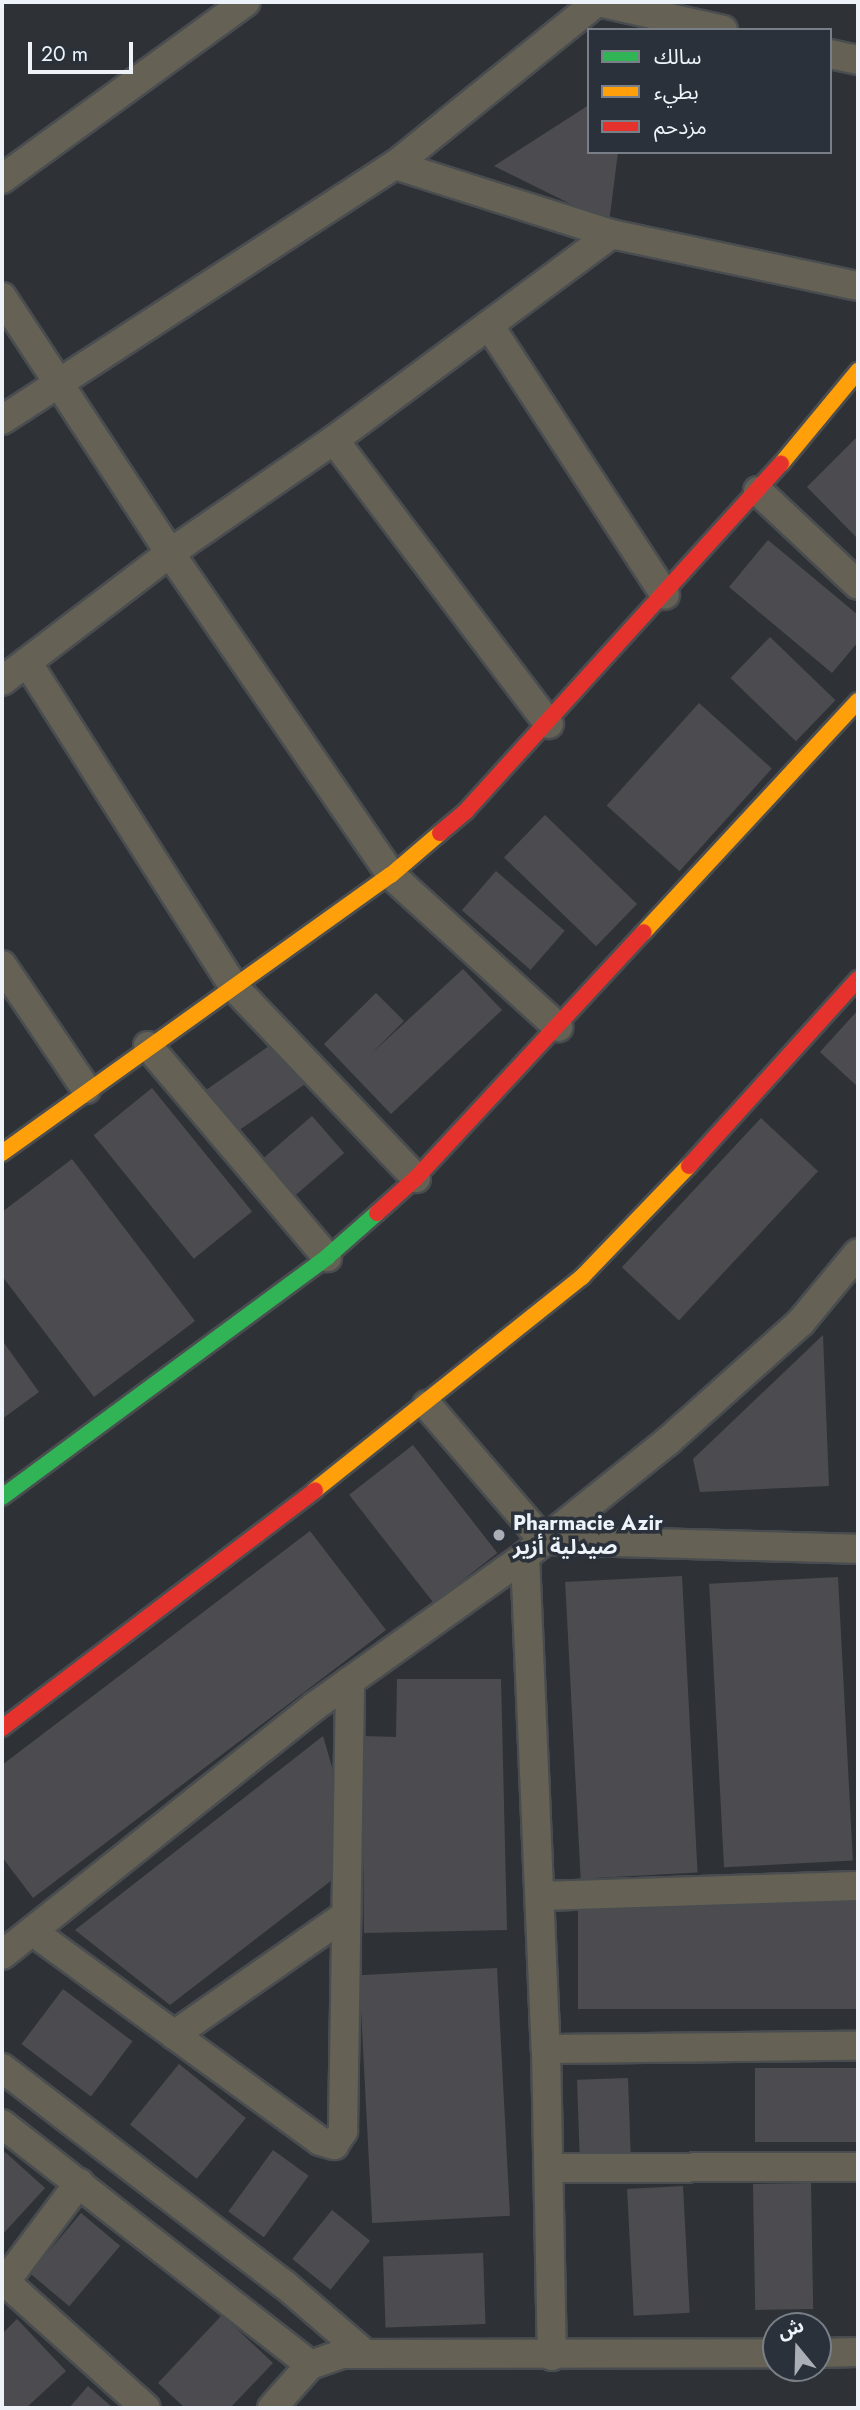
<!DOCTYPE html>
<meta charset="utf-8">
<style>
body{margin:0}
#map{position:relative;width:860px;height:2410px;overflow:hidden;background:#2e3236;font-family:Jost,"Noto Sans Arabic",sans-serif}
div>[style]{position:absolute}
.building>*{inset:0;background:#4c4c50;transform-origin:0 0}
.roads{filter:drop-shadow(2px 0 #4a4d50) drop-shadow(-2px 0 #4a4d50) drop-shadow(0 2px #4a4d50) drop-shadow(0 -2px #4a4d50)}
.street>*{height:28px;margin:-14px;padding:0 14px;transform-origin:14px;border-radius:14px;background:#656255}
.fast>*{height:16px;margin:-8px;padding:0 8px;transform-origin:8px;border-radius:8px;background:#30b455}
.slow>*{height:16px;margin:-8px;padding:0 8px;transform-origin:8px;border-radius:8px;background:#ff9f0a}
.jam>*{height:16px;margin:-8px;padding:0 8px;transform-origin:8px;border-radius:8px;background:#e5322d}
.dots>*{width:19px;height:19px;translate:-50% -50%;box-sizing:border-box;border:4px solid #2a313a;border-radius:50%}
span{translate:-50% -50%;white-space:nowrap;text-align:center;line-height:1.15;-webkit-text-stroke:7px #2a313a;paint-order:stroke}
.poi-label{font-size:21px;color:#eef3f9;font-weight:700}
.left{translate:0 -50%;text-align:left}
.frame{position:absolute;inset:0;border:4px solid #eef3f9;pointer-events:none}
.legend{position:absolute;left:587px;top:28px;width:245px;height:126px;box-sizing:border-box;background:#2a313a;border:2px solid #787f86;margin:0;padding:9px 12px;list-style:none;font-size:21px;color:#eef3f9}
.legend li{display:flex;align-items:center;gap:14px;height:35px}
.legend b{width:35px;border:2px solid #787f86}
.north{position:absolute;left:762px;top:2312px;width:70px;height:70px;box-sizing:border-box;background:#2a313a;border:2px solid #787f86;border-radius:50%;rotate:341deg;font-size:19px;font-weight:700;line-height:28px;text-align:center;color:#eef3f9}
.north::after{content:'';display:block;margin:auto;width:24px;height:32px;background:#abafb5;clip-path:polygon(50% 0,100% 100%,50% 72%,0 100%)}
.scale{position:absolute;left:28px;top:42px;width:105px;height:32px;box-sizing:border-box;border:4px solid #eef3f9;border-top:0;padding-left:9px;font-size:21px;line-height:24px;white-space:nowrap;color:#eef3f9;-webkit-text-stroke:5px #2a313a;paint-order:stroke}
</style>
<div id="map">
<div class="building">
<i style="clip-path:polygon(589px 105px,589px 152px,618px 152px,609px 223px,494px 166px)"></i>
<i style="clip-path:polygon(858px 436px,858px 539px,807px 487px)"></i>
<i style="clip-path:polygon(768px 540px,858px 615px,858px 642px,832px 673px,729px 587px)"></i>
<i style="left:770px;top:637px;width:91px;height:57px;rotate:44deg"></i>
<i style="left:699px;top:703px;width:98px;height:138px;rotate:42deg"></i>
<i style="left:545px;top:815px;width:128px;height:59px;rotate:44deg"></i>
<i style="left:496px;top:871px;width:91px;height:52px;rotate:41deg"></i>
<i style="clip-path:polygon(463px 969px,502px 1010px,391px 1114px,324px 1044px,376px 993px,404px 1021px,371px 1054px)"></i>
<i style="clip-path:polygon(858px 1010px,858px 1087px,820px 1052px)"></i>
<i style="left:276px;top:1041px;width:52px;height:85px;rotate:55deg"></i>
<i style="left:152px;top:1088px;width:159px;height:75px;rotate:51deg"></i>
<i style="left:312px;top:1116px;width:49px;height:68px;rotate:49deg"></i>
<i style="left:761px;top:1118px;width:78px;height:204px;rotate:43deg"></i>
<i style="clip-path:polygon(72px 1159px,195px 1321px,94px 1397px,2px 1276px,2px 1212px)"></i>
<i style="clip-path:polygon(823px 1335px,829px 1486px,700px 1492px,693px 1459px)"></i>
<i style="clip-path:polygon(2px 1340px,39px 1392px,2px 1419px)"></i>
<i style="left:413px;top:1445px;width:137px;height:81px;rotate:52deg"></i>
<i style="clip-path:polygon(310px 1531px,386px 1630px,33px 1898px,2px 1857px,2px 1765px)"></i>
<i style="left:682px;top:1576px;width:297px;height:117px;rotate:87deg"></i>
<i style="left:838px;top:1577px;width:284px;height:129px;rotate:87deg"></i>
<i style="clip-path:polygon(397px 1679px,501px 1679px,507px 1930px,364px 1933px,362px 1736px,396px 1737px)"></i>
<i style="clip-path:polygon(323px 1736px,332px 1767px,332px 1880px,170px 2005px,75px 1930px)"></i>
<i style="left:858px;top:1901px;width:108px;height:280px;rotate:90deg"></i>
<i style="left:497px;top:1968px;width:248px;height:138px;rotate:87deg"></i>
<i style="left:63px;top:1989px;width:87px;height:69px;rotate:37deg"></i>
<i style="left:179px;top:2064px;width:86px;height:78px;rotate:39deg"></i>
<i style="left:858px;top:2068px;width:74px;height:103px;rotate:90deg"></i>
<i style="left:628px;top:2078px;width:74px;height:51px;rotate:88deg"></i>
<i style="left:273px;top:2150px;width:44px;height:76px;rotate:36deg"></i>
<i style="clip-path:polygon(5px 2152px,45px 2188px,2px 2235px,2px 2156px)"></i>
<i style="left:811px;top:2183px;width:126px;height:58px;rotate:89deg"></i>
<i style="left:683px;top:2186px;width:127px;height:56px;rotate:87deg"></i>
<i style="left:332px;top:2210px;width:49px;height:63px;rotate:39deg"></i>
<i style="left:81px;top:2213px;width:51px;height:79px;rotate:40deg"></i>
<i style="left:483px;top:2253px;width:71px;height:100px;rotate:88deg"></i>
<i style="clip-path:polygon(222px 2315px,273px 2363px,230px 2408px,185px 2408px,158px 2383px)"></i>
<i style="clip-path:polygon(17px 2319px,66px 2371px,26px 2408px,2px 2408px,2px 2334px)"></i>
<i style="clip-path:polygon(88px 2386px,113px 2408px,69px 2408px)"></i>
</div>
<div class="roads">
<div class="street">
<i style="left:598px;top:2px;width:128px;rotate:12.6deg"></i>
<i style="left:830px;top:54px;width:29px;rotate:12deg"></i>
<i style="left:395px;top:165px;width:260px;rotate:-38.9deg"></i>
<i style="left:2px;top:179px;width:301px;rotate:-36deg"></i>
<i style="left:2px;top:297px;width:306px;rotate:56.7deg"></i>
<i style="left:170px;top:553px;width:391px;rotate:55.5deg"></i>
<i style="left:391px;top:875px;width:226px;rotate:42.3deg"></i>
<i style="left:489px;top:325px;width:322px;rotate:56.9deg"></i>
<i style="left:2px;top:420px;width:468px;rotate:-33deg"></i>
<i style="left:395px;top:165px;width:227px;rotate:17.7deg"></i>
<i style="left:611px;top:234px;width:252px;rotate:11.9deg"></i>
<i style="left:334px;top:440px;width:356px;rotate:52.9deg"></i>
<i style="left:758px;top:491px;width:137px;rotate:43.2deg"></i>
<i style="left:27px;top:662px;width:385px;rotate:57.5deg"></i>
<i style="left:234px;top:987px;width:264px;rotate:46.4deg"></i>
<i style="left:2px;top:681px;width:211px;rotate:-37.3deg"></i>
<i style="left:170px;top:553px;width:199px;rotate:-34.6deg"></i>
<i style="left:334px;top:440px;width:345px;rotate:-36.6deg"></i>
<i style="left:2px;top:965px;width:150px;rotate:55.9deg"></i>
<i style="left:148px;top:1046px;width:277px;rotate:49.7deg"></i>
<i style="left:427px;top:1405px;width:178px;rotate:49.3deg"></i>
<i style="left:543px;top:1540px;width:315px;rotate:1.6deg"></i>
<i style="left:525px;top:1556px;width:493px;rotate:87.6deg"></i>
<i style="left:546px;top:2049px;width:307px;rotate:88.9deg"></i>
<i style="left:540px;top:1896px;width:318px;rotate:-1.8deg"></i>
<i style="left:32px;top:1931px;width:356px;rotate:36.1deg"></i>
<i style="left:320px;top:2141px;width:15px;rotate:16deg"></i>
<i style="left:334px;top:2145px;width:17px;rotate:-57deg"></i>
<i style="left:343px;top:2131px;width:450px;rotate:-89.1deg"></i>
<i style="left:2px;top:1955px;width:400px;rotate:-38.5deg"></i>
<i style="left:315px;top:1706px;width:258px;rotate:-35.5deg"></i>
<i style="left:525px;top:1556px;width:184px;rotate:-38.8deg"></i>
<i style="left:668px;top:1441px;width:178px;rotate:-41.8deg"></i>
<i style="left:801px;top:1322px;width:89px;rotate:-50.4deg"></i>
<i style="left:174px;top:2035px;width:210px;rotate:-34.9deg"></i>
<i style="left:546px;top:2049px;width:312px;rotate:-0.6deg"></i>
<i style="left:2px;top:2068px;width:355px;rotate:37.5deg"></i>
<i style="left:284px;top:2284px;width:104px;rotate:40.7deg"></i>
<i style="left:2px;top:2124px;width:391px;rotate:38deg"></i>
<i style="left:549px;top:2168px;width:309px;rotate:-0.2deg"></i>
<i style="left:2px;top:2279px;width:193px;rotate:41.9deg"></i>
<i style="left:2px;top:2286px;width:129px;rotate:-53.2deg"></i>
<i style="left:818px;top:2353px;width:40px;rotate:-1.4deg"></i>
<i style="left:272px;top:2408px;width:57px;rotate:-48.5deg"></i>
<i style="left:310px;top:2365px;width:34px;rotate:-19deg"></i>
<i style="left:342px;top:2354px;width:434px;rotate:-0.1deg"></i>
</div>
<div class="fast">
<i style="left:2px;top:1497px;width:404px;rotate:-36.4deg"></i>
<i style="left:327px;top:1257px;width:67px;rotate:-41.3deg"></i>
</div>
<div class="slow">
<i style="left:781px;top:464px;width:121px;rotate:-50.4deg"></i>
<i style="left:644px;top:932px;width:315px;rotate:-47.2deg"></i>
<i style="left:2px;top:1153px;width:478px;rotate:-35.6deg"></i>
<i style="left:391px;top:875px;width:65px;rotate:-40.6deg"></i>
<i style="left:315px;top:1490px;width:342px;rotate:-38.6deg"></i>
<i style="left:582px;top:1277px;width:154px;rotate:-46.1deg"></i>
</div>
<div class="jam">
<i style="left:440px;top:833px;width:34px;rotate:-40deg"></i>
<i style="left:466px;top:811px;width:469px;rotate:-47.8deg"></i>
<i style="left:689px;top:1166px;width:252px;rotate:-47.9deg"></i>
<i style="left:377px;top:1213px;width:52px;rotate:-41.9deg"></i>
<i style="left:416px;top:1178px;width:335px;rotate:-47.2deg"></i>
<i style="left:2px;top:1728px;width:393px;rotate:-37.2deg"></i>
</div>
</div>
<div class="dots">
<i style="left:499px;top:1535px;background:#abafb5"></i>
</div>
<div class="poi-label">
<span class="left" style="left:513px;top:1535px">Pharmacie Azir<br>صيدلية أزير</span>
</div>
<div class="frame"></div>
<ul class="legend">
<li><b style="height:9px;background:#30b455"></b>سالك</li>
<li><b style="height:9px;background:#ff9f0a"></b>بطيء</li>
<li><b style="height:9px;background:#e5322d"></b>مزدحم</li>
</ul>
<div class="north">ش</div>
<div class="scale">20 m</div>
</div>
